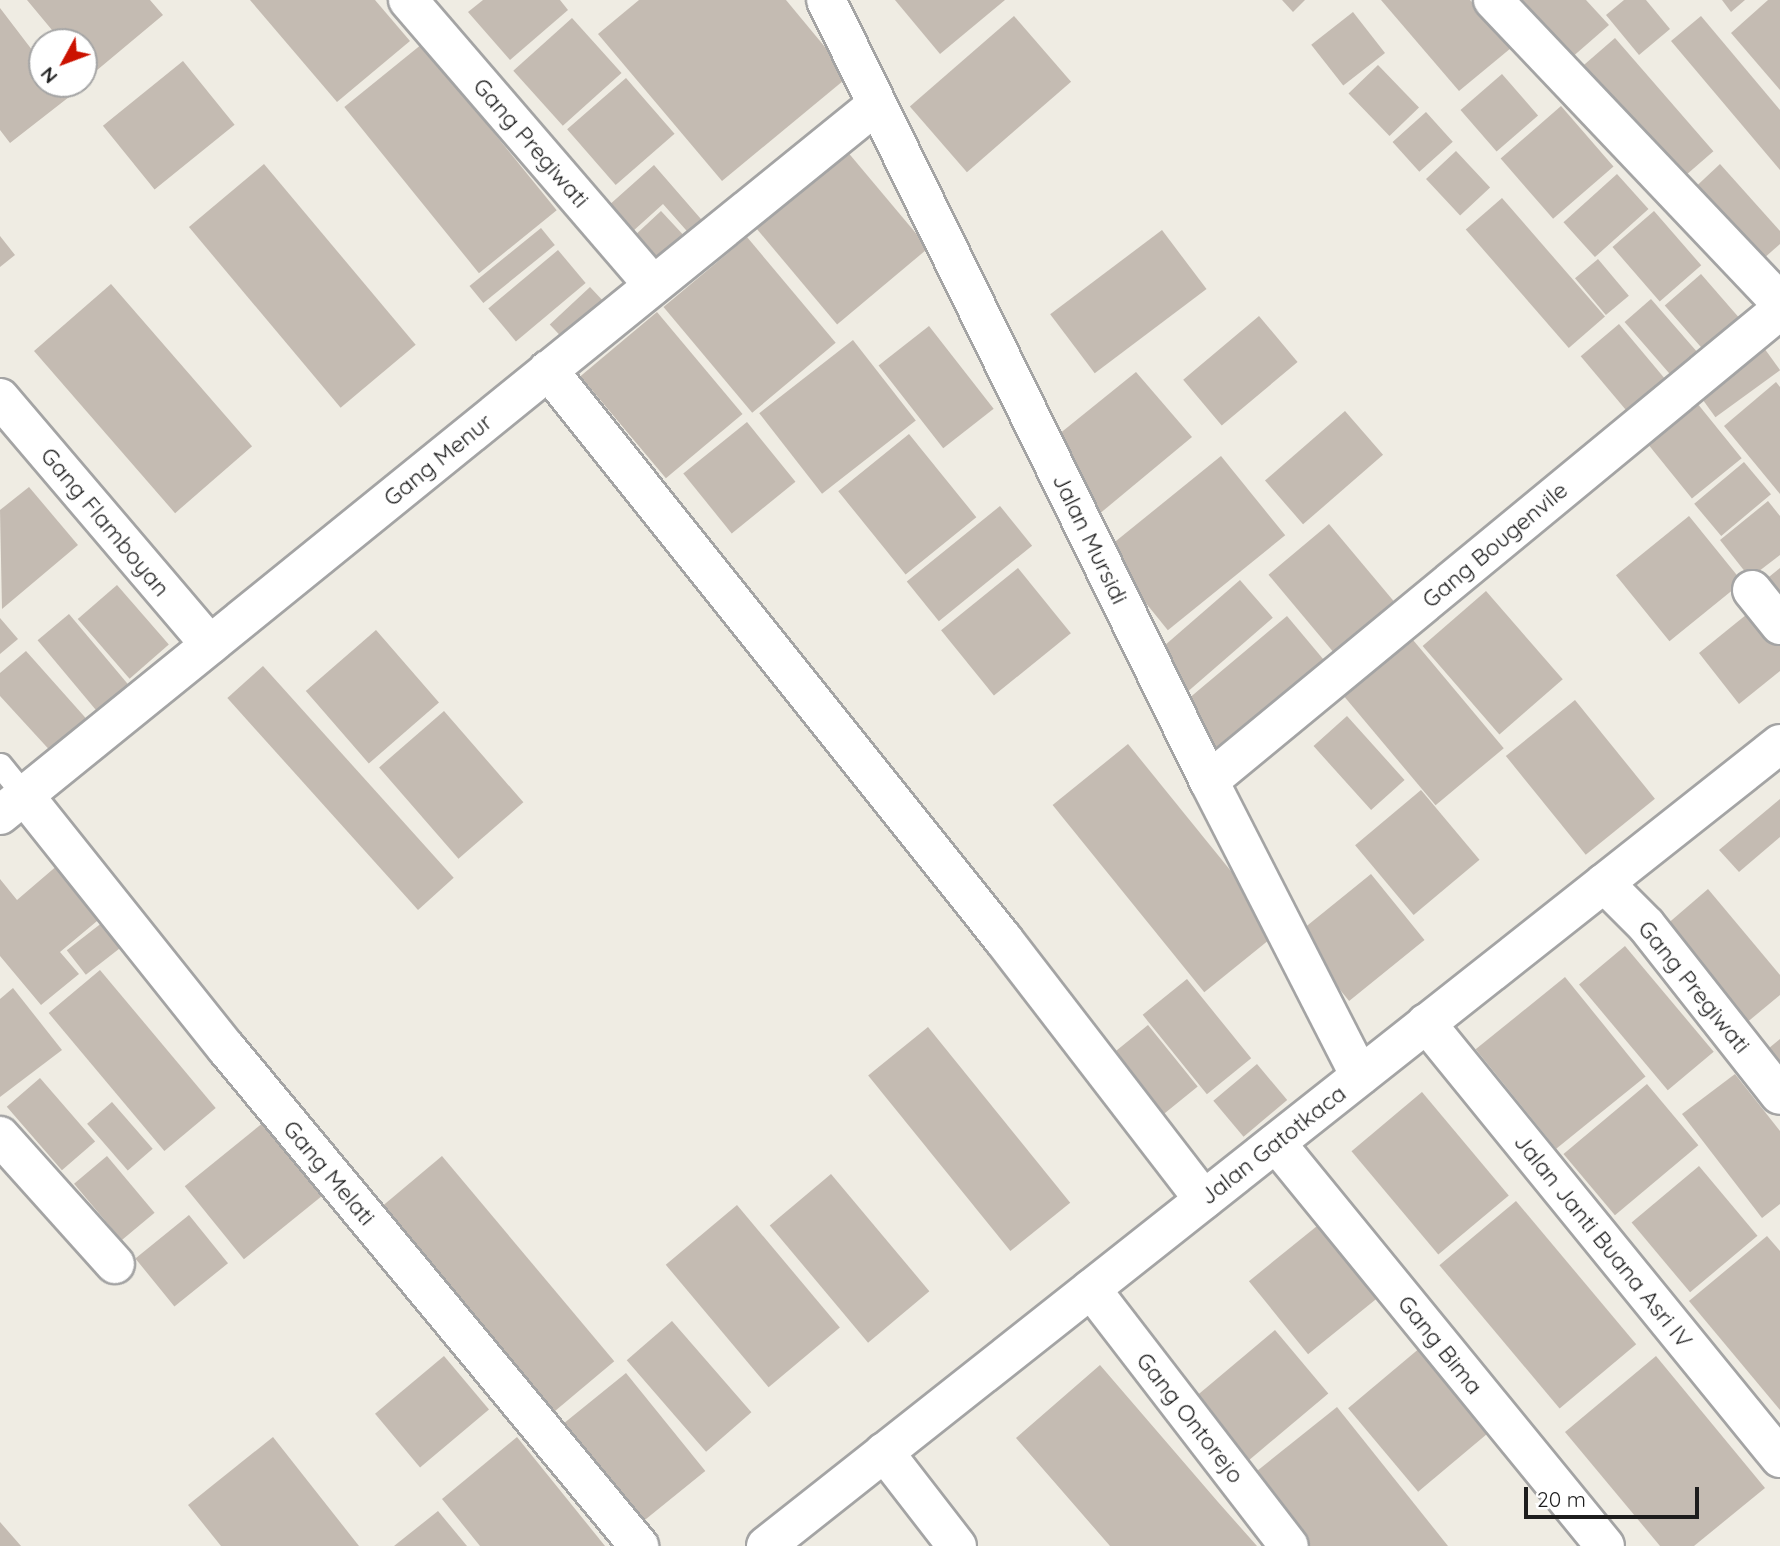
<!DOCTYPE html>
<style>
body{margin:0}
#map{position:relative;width:1780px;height:1546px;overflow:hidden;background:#efece3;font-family:Quicksand,sans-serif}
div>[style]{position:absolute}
.building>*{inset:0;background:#c4bbb2;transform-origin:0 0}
.roads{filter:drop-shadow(2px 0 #a4a4a4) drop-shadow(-2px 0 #a4a4a4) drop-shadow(0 2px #a4a4a4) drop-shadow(0 -2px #a4a4a4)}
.lane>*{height:23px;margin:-11.5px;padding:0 11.5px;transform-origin:11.5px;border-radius:11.5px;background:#fff}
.street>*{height:38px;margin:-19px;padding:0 19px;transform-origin:19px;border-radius:19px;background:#fff}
span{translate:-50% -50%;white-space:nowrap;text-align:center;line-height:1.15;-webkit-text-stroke:7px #fff;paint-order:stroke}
.street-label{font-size:23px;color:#1d1d1d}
.north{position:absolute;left:28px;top:28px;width:70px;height:70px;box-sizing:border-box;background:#fff;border:2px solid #a5a5a5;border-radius:50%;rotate:229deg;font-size:19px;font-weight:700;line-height:28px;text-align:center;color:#1d1d1d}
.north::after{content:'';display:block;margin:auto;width:24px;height:32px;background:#cb1200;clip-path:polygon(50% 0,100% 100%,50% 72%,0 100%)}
.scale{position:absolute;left:1524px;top:1487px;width:175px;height:32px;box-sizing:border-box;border:4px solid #1d1d1d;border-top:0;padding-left:9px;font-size:21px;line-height:24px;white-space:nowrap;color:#1d1d1d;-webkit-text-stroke:5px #fff;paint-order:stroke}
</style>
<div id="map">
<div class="building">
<i style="clip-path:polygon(27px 0,150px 0,163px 15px,90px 76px,84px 69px,84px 42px,62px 42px)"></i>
<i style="clip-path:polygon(250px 0,375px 0,410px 41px,337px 102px)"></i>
<i style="clip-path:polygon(483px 0,560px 0,568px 10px,510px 60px,468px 12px)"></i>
<i style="clip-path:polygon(639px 0,786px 0,849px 76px,722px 181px,598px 34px)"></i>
<i style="clip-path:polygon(895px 0,1005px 0,940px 54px)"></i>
<i style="clip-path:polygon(1282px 0,1305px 0,1293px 12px)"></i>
<i style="clip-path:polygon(1381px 0,1470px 0,1511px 48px,1459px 91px)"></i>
<i style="clip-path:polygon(1516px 0,1586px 0,1609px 25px,1562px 66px)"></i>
<i style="clip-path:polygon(1624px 0,1646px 0,1670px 29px,1639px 55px,1606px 15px)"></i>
<i style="clip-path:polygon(1722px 0,1745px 0,1731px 12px)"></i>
<i style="clip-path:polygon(1768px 0,1780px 0,1780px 90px,1731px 33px)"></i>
<i style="clip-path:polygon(0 8px,42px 63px,42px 84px,59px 84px,69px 97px,10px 143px,0 130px)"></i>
<i style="left:1353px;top:12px;width:52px;height:53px;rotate:52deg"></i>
<i style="left:1014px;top:16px;width:87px;height:138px;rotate:49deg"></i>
<i style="clip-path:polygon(1701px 16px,1780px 110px,1780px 170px,1671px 41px)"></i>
<i style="left:572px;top:18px;width:74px;height:79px;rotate:48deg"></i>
<i style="left:1615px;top:38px;width:150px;height:50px;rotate:49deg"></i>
<i style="left:422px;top:44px;width:214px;height:100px;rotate:51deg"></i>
<i style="left:183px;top:61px;width:82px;height:103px;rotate:51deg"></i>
<i style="left:1378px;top:65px;width:59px;height:41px;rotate:46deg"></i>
<i style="left:1502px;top:74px;width:55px;height:55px;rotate:49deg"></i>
<i style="left:626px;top:78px;width:74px;height:78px;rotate:49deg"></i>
<i style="left:1561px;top:106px;width:80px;height:80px;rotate:49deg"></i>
<i style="left:1426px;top:112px;width:40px;height:45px;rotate:48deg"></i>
<i style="left:846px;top:150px;width:128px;height:119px;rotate:50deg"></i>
<i style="left:1456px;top:151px;width:50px;height:41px;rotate:47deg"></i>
<i style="left:264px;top:164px;width:236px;height:98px;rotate:50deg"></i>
<i style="clip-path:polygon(1720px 164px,1780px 231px,1780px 244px,1754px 267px,1688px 194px)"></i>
<i style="clip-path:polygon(654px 165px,707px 226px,693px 238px,663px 204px,622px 241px,598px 215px)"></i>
<i style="left:1617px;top:174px;width:47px;height:72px;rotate:48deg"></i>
<i style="left:1502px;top:198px;width:157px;height:48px;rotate:49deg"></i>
<i style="left:661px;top:211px;width:42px;height:51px;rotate:47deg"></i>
<i style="left:1654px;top:211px;width:72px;height:55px;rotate:49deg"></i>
<i style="left:541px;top:228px;width:22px;height:92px;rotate:51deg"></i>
<i style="left:1162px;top:230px;width:74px;height:140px;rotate:53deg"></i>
<i style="clip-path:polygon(0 236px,15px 255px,0 267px)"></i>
<i style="left:747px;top:237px;width:138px;height:109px;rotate:50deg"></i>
<i style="left:558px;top:250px;width:43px;height:91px;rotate:50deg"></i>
<i style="left:1598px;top:259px;width:48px;height:30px;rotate:50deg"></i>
<i style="left:1701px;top:274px;width:61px;height:48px;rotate:49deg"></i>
<i style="left:111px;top:284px;width:215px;height:102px;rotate:49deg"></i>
<i style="left:590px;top:287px;width:22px;height:55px;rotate:47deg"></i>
<i style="left:1651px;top:299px;width:73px;height:35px;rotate:49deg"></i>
<i style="left:657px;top:312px;width:133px;height:100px;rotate:50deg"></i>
<i style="left:1259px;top:316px;width:60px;height:99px;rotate:50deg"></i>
<i style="left:1619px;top:324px;width:75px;height:50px;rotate:50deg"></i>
<i style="left:929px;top:326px;width:105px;height:64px;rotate:52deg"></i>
<i style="left:853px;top:340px;width:102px;height:119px;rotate:52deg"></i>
<i style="left:1759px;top:341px;width:36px;height:80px;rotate:54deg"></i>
<i style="clip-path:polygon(1136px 372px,1192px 437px,1092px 520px,1053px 439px)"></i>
<i style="clip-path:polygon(1776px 382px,1780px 387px,1780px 494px,1724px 426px)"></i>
<i style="left:1697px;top:403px;width:71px;height:64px;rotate:51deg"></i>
<i style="left:1345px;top:411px;width:58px;height:106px;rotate:49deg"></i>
<i style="left:747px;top:422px;width:77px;height:82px;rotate:51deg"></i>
<i style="left:909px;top:434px;width:107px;height:91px;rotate:51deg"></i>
<i style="left:1221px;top:456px;width:102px;height:151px;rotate:51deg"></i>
<i style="left:1744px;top:462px;width:42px;height:65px;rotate:50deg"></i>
<i style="clip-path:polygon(29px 487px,78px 545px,2px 609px,0 510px)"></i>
<i style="clip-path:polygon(1768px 501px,1780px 516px,1780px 555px,1750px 578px,1720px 540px)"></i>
<i style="left:1000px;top:506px;width:51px;height:120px;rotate:51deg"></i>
<i style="left:1689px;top:516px;width:85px;height:94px;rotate:51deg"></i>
<i style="left:1329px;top:524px;width:108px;height:79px;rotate:50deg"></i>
<i style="left:1018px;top:568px;width:84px;height:99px;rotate:51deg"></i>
<i style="clip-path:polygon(1780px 568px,1780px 611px,1759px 585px)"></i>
<i style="left:1240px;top:580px;width:50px;height:116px;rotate:49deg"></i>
<i style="left:117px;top:585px;width:79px;height:52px;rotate:49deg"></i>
<i style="left:1486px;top:591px;width:117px;height:84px;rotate:49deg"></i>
<i style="clip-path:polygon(1757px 606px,1780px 634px,1780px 671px,1739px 704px,1699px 653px)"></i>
<i style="left:69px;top:614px;width:95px;height:41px;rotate:50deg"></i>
<i style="left:1287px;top:616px;width:62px;height:145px;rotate:50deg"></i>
<i style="clip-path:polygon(0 618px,18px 639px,0 654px)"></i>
<i style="left:376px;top:630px;width:96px;height:93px;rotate:49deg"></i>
<i style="left:1408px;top:634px;width:149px;height:89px;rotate:50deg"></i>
<i style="clip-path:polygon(26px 651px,91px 724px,55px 756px,0 696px,0 673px)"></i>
<i style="left:263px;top:666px;width:285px;height:48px;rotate:48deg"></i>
<i style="left:1575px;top:700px;width:127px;height:89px;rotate:51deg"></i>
<i style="left:444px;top:711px;width:121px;height:86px;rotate:49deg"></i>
<i style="left:1347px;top:716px;width:86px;height:45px;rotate:48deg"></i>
<i style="left:1128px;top:744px;width:241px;height:97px;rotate:51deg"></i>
<i style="left:1421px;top:790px;width:91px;height:86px;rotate:50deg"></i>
<i style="clip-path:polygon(1780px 799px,1780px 837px,1739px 872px,1719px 850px)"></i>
<i style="clip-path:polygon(59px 864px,103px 916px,60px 952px,79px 974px,41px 1005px,0 956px,0 879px,17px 900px)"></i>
<i style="left:1371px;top:874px;width:85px;height:97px;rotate:51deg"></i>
<i style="clip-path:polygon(1708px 889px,1780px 975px,1780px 995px,1739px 1029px,1658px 932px)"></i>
<i style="left:103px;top:922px;width:31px;height:46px;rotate:52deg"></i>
<i style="left:1625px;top:946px;width:138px;height:60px;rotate:50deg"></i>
<i style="left:100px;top:970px;width:180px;height:67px;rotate:50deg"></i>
<i style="left:1565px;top:977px;width:128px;height:115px;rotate:51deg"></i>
<i style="left:1187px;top:979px;width:102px;height:57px;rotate:51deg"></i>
<i style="clip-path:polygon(13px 988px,62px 1050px,0 1097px,0 999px)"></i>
<i style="left:1148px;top:1025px;width:79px;height:56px;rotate:51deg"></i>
<i style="left:928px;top:1027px;width:226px;height:77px;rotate:51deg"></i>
<i style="clip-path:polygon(1780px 1039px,1780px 1074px,1763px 1053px)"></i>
<i style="left:1257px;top:1064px;width:47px;height:57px;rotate:50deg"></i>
<i style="clip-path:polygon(1735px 1074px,1780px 1131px,1780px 1204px,1762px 1218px,1682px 1114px)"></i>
<i style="left:40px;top:1078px;width:84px;height:44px;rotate:49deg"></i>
<i style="left:1647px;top:1084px;width:80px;height:109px;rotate:50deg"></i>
<i style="left:1422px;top:1092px;width:135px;height:92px;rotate:50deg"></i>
<i style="left:112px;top:1102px;width:62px;height:33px;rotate:49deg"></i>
<i style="left:264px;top:1122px;width:94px;height:102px;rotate:51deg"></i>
<i style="left:107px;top:1156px;width:74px;height:43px;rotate:50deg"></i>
<i style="left:442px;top:1156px;width:268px;height:82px;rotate:50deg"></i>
<i style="left:1699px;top:1166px;width:91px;height:88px;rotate:50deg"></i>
<i style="left:831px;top:1174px;width:153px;height:80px;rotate:50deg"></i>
<i style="left:1516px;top:1201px;width:187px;height:100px;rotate:50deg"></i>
<i style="left:737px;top:1205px;width:160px;height:93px;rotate:50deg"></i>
<i style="left:189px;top:1215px;width:62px;height:69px;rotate:51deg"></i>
<i style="left:1322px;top:1222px;width:94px;height:94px;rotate:51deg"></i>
<i style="clip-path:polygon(1767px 1236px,1780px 1251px,1780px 1410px,1689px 1301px)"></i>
<i style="left:672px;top:1321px;width:121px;height:60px;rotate:49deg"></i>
<i style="left:1275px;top:1330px;width:83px;height:113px;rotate:50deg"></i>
<i style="left:1427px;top:1342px;width:109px;height:103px;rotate:50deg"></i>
<i style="left:444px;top:1356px;width:70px;height:90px;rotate:50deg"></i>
<i style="clip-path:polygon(1656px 1356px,1765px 1488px,1694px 1546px,1660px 1546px,1565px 1432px)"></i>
<i style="clip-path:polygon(1100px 1365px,1218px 1502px,1257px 1546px,1110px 1546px,1016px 1438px)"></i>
<i style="left:626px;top:1373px;width:126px;height:85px;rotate:51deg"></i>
<i style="clip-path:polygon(1337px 1407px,1448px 1546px,1301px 1546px,1247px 1479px)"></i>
<i style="clip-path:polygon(273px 1437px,359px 1546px,221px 1546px,188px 1505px)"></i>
<i style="clip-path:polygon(517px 1437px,605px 1546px,480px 1546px,442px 1499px)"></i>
<i style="clip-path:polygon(438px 1511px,467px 1546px,394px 1546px)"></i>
<i style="clip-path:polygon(0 1522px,21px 1546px,0 1546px)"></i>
</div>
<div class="roads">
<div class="lane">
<i style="left:0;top:765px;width:38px;rotate:51deg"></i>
</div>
<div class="street">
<i style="left:408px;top:0;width:376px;rotate:49.3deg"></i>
<i style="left:826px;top:0;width:870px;rotate:63.88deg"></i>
<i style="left:1209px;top:781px;width:331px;rotate:62.9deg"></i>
<i style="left:1493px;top:0;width:417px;rotate:46.5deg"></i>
<i style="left:548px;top:370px;width:729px;rotate:51.35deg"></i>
<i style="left:1003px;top:939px;width:329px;rotate:52.4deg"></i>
<i style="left:0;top:398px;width:324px;rotate:49.6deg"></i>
<i style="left:1752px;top:590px;width:45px;rotate:51.3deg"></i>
<i style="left:1209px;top:781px;width:740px;rotate:-39.52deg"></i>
<i style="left:24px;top:795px;width:325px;rotate:51.4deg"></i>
<i style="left:227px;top:1049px;width:646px;rotate:50.34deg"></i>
<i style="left:0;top:815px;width:1128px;rotate:-39.02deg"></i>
<i style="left:1604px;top:883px;width:59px;rotate:45deg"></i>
<i style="left:1646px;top:925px;width:216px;rotate:51.8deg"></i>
<i style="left:1426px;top:1023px;width:561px;rotate:50.86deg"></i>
<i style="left:0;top:1136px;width:172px;rotate:48.1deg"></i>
<i style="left:1276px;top:1143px;width:520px;rotate:50.77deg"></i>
<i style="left:1091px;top:1289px;width:324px;rotate:52.4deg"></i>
<i style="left:884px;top:1452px;width:119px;rotate:52.2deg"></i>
<i style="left:766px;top:1546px;width:1293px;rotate:-38.34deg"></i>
</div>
</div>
<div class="street-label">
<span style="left:531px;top:143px;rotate:49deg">Gang Pregiwati</span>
<span style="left:438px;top:460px;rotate:-39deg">Gang Menur</span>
<span style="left:105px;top:522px;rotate:50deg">Gang Flamboyan</span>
<span style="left:1090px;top:539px;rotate:64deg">Jalan Mursidi</span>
<span style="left:1495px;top:545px;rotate:-40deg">Gang Bougenvile</span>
<span style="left:1694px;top:987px;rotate:51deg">Gang Pregiwati</span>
<span style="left:1273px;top:1145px;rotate:-38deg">Jalan Gatotkaca</span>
<span style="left:329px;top:1173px;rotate:50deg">Gang Melati</span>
<span style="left:1603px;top:1241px;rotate:51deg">Jalan Janti Buana Asri IV</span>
<span style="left:1440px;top:1345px;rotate:51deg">Gang Bima</span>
<span style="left:1190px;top:1418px;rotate:52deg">Gang Ontorejo</span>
</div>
<div class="north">N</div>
<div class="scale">20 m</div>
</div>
